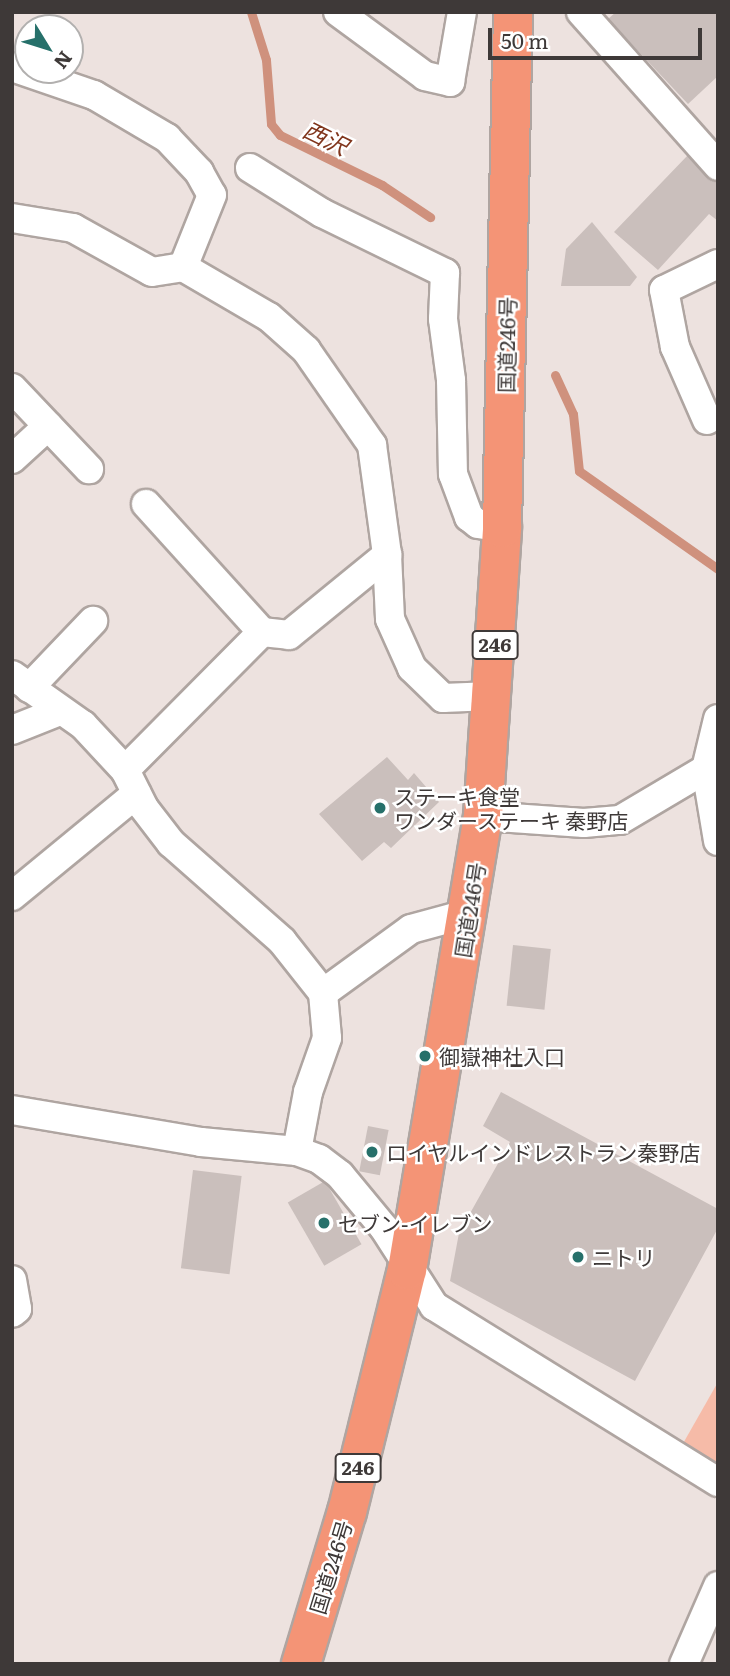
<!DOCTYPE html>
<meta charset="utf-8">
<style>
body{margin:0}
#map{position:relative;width:730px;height:1676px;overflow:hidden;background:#ede2df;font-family:Literata,"Noto Sans JP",serif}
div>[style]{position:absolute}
.green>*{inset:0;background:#f6bba8}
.stream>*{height:9px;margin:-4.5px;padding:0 4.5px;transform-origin:4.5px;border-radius:4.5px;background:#cf917d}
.building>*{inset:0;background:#cabfbc;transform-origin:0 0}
.roads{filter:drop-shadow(2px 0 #afa5a1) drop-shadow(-2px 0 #afa5a1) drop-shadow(0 2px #afa5a1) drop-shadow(0 -2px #afa5a1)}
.minor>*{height:28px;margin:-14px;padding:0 14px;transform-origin:14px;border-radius:14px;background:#fff}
.highway>*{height:38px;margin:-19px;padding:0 19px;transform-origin:19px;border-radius:19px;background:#f49476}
.dots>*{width:19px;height:19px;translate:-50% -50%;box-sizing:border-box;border:4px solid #fff;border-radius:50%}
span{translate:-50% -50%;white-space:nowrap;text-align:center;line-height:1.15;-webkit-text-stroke:5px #fff;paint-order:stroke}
.shield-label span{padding:2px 5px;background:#fff;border:2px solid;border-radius:5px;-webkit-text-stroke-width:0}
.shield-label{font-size:19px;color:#3e3938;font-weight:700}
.street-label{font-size:21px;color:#3e3938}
.poi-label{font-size:21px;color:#3e3938}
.left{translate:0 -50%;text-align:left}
.water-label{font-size:23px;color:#80351c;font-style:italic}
.frame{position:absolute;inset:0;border:14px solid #3e3938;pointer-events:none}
.north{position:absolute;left:14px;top:14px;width:70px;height:70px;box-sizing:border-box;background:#fff;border:2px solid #b2b0af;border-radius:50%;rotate:128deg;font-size:19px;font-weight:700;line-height:28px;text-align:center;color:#3e3938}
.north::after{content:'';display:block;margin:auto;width:24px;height:32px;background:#26706a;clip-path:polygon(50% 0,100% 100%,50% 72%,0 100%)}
.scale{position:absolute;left:488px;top:28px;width:214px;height:32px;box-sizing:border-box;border:4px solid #3e3938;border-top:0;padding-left:9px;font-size:21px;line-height:24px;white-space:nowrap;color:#3e3938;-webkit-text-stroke:5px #fff;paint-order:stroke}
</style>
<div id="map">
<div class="green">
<i style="clip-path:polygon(718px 1382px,718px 1468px,681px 1447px)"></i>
</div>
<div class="stream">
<i style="left:251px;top:12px;width:50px;rotate:72.6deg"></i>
<i style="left:266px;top:60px;width:64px;rotate:85.5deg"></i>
<i style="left:271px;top:124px;width:14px;rotate:51deg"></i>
<i style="left:280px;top:135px;width:114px;rotate:26.1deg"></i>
<i style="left:382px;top:185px;width:58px;rotate:33.7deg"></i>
<i style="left:555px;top:375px;width:43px;rotate:65.2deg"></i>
<i style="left:573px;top:414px;width:57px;rotate:84deg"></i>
<i style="left:579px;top:471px;width:170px;rotate:35.2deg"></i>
</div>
<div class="building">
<i style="clip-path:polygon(616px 12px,718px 12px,718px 76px,688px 104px,608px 19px)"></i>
<i style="clip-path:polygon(688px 155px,718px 183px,718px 221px,709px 214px,658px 270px,614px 232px)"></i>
<i style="clip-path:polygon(592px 222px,637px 277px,630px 286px,561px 286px,566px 249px)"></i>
<i style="clip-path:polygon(387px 757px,408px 780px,414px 773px,439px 802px,391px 848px,384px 842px,362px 861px,319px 814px)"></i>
<i style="left:513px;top:945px;width:38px;height:61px;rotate:6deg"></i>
<i style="clip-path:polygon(501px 1092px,718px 1209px,718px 1228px,635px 1381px,450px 1281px,459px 1233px,510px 1142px,483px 1126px)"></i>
<i style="left:368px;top:1126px;width:21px;height:46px;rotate:11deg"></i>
<i style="left:193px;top:1170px;width:49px;height:99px;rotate:7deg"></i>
<i style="left:325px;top:1181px;width:73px;height:43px;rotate:60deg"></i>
</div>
<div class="roads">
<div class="minor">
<i style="left:338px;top:12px;width:108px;rotate:36.3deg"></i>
<i style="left:425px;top:76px;width:26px;rotate:13deg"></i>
<i style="left:450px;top:82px;width:71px;rotate:-80.3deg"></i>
<i style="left:581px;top:12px;width:206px;rotate:48.3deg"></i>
<i style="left:12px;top:67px;width:87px;rotate:18.9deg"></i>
<i style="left:94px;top:95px;width:85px;rotate:30.5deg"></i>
<i style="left:167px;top:138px;width:47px;rotate:46.7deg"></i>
<i style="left:199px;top:172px;width:26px;rotate:61deg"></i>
<i style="left:212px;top:195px;width:78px;rotate:111.9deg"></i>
<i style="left:250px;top:168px;width:85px;rotate:32deg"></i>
<i style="left:322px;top:213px;width:137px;rotate:26deg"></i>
<i style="left:445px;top:273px;width:46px;rotate:92.5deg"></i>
<i style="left:443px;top:319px;width:62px;rotate:82.5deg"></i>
<i style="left:451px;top:380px;width:94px;rotate:88.8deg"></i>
<i style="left:453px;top:474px;width:46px;rotate:69.6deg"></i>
<i style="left:469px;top:517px;width:11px;rotate:38deg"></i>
<i style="left:478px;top:524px;width:24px;rotate:9deg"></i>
<i style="left:12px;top:218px;width:62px;rotate:9.3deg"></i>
<i style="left:73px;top:228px;width:90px;rotate:29.1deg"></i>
<i style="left:152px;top:272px;width:31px;rotate:-9deg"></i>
<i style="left:183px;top:267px;width:99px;rotate:30.2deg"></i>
<i style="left:269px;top:317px;width:50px;rotate:41.7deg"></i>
<i style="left:306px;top:350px;width:116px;rotate:55.2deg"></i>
<i style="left:372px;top:445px;width:111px;rotate:82.2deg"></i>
<i style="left:387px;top:555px;width:64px;rotate:87.3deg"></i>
<i style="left:390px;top:619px;width:54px;rotate:65.8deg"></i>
<i style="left:412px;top:668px;width:43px;rotate:44.1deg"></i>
<i style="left:443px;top:698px;width:49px;rotate:-2.3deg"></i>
<i style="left:12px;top:388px;width:112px;rotate:46.5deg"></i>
<i style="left:707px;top:420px;width:80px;rotate:-113.7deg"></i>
<i style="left:675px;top:347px;width:58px;rotate:-100.9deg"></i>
<i style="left:664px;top:290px;width:60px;rotate:-25.7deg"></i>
<i style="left:12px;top:459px;width:49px;rotate:-42.5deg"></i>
<i style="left:146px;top:504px;width:173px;rotate:47.8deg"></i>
<i style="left:12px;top:675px;width:87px;rotate:35.2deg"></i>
<i style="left:83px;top:725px;width:62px;rotate:47deg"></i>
<i style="left:125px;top:770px;width:42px;rotate:63.4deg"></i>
<i style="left:144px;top:808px;width:44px;rotate:52.4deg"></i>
<i style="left:171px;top:843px;width:148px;rotate:41.4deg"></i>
<i style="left:282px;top:941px;width:66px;rotate:51.7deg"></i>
<i style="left:323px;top:993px;width:45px;rotate:84.9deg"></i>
<i style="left:327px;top:1038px;width:57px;rotate:109.4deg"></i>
<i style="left:308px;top:1092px;width:60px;rotate:100.6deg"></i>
<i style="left:29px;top:688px;width:93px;rotate:-46.3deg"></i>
<i style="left:718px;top:719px;width:51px;rotate:103.5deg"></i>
<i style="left:706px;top:769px;width:73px;rotate:80.5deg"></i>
<i style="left:12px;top:730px;width:52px;rotate:-21.6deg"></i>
<i style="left:125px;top:770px;width:194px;rotate:-45.2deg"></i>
<i style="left:262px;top:632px;width:27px;rotate:6deg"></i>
<i style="left:289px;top:635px;width:127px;rotate:-39.2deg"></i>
<i style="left:483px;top:816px;width:101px;rotate:4deg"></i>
<i style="left:584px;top:823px;width:36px;rotate:-5deg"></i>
<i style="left:620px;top:820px;width:100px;rotate:-30.7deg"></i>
<i style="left:12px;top:896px;width:161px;rotate:-39.4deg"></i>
<i style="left:323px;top:993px;width:109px;rotate:-36deg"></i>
<i style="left:411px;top:929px;width:61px;rotate:-15.2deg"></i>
<i style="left:12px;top:1110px;width:192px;rotate:9.6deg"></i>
<i style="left:201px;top:1142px;width:96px;rotate:5.4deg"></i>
<i style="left:297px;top:1151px;width:23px;rotate:20deg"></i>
<i style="left:319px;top:1159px;width:26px;rotate:37deg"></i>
<i style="left:340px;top:1175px;width:69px;rotate:50.3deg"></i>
<i style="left:384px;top:1228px;width:93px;rotate:57.3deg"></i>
<i style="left:434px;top:1306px;width:334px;rotate:31.8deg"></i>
<i style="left:12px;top:1280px;width:29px;rotate:80deg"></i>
<i style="left:17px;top:1309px;width:6px;rotate:141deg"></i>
<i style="left:684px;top:1664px;width:85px;rotate:-66.4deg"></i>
</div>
<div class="highway">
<i style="left:301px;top:1664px;width:159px;rotate:-73.2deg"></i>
<i style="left:347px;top:1512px;width:249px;rotate:-76.1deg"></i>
<i style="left:407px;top:1270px;width:460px;rotate:-80.5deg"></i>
<i style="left:483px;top:816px;width:289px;rotate:-86.2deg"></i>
<i style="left:502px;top:528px;width:516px;rotate:-88.78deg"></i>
</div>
</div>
<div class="dots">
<i style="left:380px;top:808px;background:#26706a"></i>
<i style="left:425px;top:1056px;background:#26706a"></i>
<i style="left:372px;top:1152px;background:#26706a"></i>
<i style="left:324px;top:1223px;background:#26706a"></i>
<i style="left:578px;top:1257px;background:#26706a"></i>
</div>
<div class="shield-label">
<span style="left:495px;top:645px">246</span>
<span style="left:358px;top:1468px">246</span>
</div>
<div class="street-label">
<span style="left:506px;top:345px;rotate:-89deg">国道246号</span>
<span style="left:469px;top:910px;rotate:-81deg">国道246号</span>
<span style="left:330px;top:1567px;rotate:-73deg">国道246号</span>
</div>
<div class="poi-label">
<span class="left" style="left:394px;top:808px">ステーキ食堂<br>ワンダーステーキ 秦野店</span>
<span class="left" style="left:439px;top:1056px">御嶽神社入口</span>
<span class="left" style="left:386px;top:1152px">ロイヤルインドレストラン秦野店</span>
<span class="left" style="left:338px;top:1223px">セブン-イレブン</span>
<span class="left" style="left:592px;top:1257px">ニトリ</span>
</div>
<div class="water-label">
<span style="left:326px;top:137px;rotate:26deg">西沢</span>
</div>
<div class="frame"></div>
<div class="north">N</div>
<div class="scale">50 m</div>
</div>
